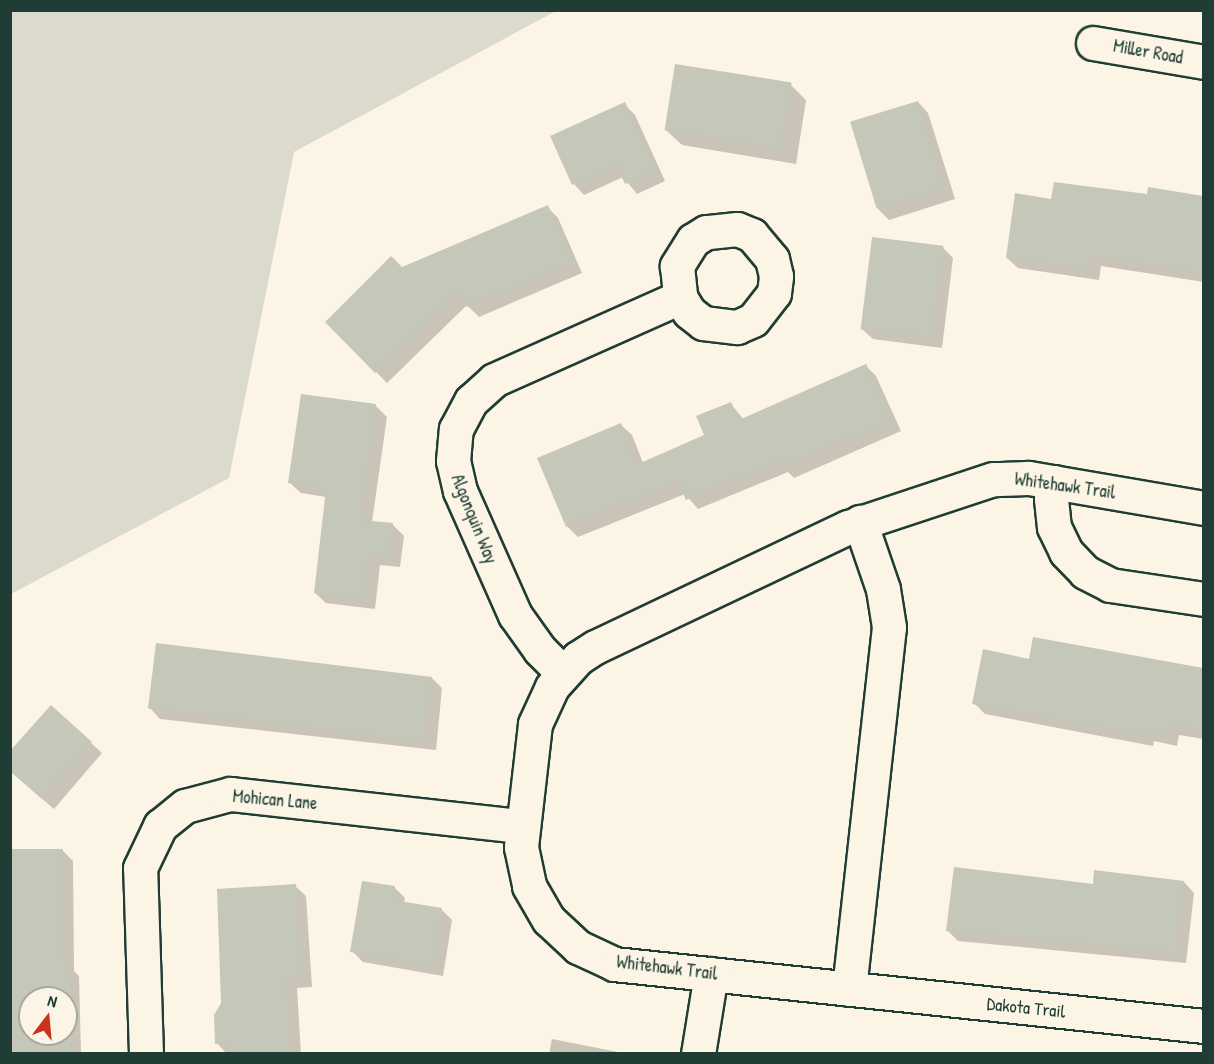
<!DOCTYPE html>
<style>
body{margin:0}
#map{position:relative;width:1214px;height:1064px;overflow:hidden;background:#fcf5e5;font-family:"Patrick Hand",sans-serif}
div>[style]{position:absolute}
.green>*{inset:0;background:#dcdacc}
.shadow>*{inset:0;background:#0003}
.building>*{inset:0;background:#c5c7b9;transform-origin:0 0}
.roads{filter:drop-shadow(2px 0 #1f3d34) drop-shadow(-2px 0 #1f3d34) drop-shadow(0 2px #1f3d34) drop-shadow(0 -2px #1f3d34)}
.minor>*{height:33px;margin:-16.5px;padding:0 16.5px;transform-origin:16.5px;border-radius:16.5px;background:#fcf5e5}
span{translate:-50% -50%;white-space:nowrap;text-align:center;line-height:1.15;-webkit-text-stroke:4.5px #fcf5e5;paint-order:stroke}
.street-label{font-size:18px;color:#1f3d34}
.frame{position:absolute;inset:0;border:12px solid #1f3d34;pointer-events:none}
.north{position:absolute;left:18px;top:986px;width:60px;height:60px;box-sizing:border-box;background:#fcf5e5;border:2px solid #a4ab9e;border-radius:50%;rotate:16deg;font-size:16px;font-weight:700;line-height:24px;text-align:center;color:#1f3d34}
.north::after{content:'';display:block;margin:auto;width:21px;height:27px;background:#c8321e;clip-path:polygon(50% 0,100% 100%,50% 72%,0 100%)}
</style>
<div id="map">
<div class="green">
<i style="clip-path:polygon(11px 10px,556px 11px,294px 152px,229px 478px,11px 594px)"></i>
</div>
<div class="shadow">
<i style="clip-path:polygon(790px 84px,806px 100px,796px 164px,682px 145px,666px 130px)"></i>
<i style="clip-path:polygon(918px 102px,928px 113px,955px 199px,889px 220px,878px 209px)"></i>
<i style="clip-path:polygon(624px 104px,635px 115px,665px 181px,637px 194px,623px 177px,584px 195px,574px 184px)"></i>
<i style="clip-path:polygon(1150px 189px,1204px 197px,1204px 282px,1101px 266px,1099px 280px,1018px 268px,1007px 258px,1052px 200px,1149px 196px)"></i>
<i style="clip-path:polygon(547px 207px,558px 218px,582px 273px,479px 317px,467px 305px,387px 383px,327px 322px,402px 269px)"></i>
<i style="clip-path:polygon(942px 247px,953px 258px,942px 348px,873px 339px,862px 329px)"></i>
<i style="clip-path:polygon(865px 365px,876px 376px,901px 431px,794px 478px,788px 472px,698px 509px,685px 494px,578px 537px,567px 526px,621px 425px,632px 435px,643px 463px,706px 436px,731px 404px,744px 420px)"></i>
<i style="clip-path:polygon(376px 406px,387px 417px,372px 522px,393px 525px,404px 536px,400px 567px,380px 565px,375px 609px,326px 603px,315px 593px,326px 497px,301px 493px,290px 483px)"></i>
<i style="clip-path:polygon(1035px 639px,1204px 669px,1204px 739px,1179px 735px,1177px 746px,1154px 741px,1153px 746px,985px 714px,974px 703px,1030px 660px)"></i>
<i style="clip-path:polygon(431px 677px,442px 688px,436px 750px,160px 719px,150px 708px)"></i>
<i style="clip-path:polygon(91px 743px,102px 753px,54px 809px,10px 771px)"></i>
<i style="clip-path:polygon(evenodd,62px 850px,73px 861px,74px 971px,79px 976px,81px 1054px,10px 1054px,10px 851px,62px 850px,30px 998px,66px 998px,66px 1034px,30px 1034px,30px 998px)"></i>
<i style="clip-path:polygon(1184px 882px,1194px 893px,1186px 963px,958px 941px,947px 930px,1094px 886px)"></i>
<i style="clip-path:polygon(295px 886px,306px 896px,312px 987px,297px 988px,301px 1054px,227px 1054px,217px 1043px)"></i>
<i style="clip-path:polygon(394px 887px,405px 898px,404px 903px,441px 909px,452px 920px,443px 976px,363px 962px,352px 951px)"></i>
<i style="clip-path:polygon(552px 1039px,623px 1053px,623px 1054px,549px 1054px)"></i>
</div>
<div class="building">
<i style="left:675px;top:64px;width:118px;height:67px;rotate:9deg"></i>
<i style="left:918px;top:101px;width:91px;height:71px;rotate:73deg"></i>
<i style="clip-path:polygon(625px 102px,656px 170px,625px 184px,616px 165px,572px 185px,550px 136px)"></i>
<i style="clip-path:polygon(1054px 182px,1147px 194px,1148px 187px,1203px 196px,1203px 274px,1091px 256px,1089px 270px,1006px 258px,1015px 193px,1051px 199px)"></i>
<i style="clip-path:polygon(548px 205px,572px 262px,467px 307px,460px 291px,375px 373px,325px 322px,391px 256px,402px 267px)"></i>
<i style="left:872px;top:237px;width:72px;height:93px;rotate:7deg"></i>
<i style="clip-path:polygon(866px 364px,891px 420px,782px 468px,779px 461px,686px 500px,678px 482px,566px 527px,537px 458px,621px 423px,638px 464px,704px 435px,696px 416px,731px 402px,739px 420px)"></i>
<i style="clip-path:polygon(301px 394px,376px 404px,361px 520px,393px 523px,390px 557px,369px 555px,364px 599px,314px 593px,326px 489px,288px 483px)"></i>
<i style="clip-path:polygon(1033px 637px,1203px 668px,1203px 731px,1169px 725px,1166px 736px,1144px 731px,1143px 736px,972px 704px,983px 649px,1029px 659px)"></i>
<i style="left:156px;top:643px;width:278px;height:66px;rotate:7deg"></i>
<i style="clip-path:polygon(51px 705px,92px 742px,42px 799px,10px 771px,10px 751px)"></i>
<i style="clip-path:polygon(evenodd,10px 849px,63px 849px,64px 964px,68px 964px,72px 1053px,10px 1053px,10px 849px,30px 998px,66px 998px,66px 1034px,30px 1034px,30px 998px)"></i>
<i style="clip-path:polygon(954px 867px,1093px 884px,1094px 870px,1184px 881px,1176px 953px,946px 931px)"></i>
<i style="clip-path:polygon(362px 881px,395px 886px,393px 900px,442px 908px,433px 966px,350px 952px)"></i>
<i style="clip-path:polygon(296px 884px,302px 977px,287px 978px,291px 1053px,228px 1053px,228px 1043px,215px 1044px,214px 1015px,221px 1003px,217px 889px)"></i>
</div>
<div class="roads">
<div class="minor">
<i style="left:1093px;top:43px;width:113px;rotate:9.7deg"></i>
<i style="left:1054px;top:482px;width:17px;rotate:100deg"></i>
<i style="left:1051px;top:499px;width:28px;rotate:84deg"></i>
<i style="left:1054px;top:527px;width:28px;rotate:64deg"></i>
<i style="left:1066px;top:552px;width:28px;rotate:46deg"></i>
<i style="left:1085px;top:572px;width:28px;rotate:27deg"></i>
<i style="left:1110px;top:585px;width:95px;rotate:8.5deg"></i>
<i style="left:1204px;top:508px;width:179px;rotate:-170.3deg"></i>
<i style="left:1028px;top:478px;width:35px;rotate:178deg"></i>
<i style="left:993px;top:479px;width:153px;rotate:161.7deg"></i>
<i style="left:848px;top:527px;width:280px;rotate:154.6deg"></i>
<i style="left:595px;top:647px;width:20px;rotate:147deg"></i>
<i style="left:578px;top:658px;width:39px;rotate:132deg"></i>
<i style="left:552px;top:687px;width:41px;rotate:114.7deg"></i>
<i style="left:535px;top:724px;width:124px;rotate:96.5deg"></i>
<i style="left:521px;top:847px;width:40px;rotate:78deg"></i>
<i style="left:529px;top:886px;width:39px;rotate:60deg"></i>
<i style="left:549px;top:920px;width:40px;rotate:43deg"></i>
<i style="left:578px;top:947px;width:40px;rotate:25deg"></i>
<i style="left:614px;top:964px;width:593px;rotate:6deg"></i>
<i style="left:563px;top:673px;width:33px;rotate:-135deg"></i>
<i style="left:540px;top:650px;width:43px;rotate:-125.5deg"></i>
<i style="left:515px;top:615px;width:136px;rotate:-113.9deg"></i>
<i style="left:460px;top:491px;width:31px;rotate:-103deg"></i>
<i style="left:453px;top:461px;width:32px;rotate:-85deg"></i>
<i style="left:456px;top:429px;width:32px;rotate:-62deg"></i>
<i style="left:471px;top:401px;width:31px;rotate:-42deg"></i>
<i style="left:494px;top:380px;width:204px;rotate:-24deg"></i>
<i style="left:680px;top:297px;width:17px;rotate:59deg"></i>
<i style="left:689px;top:312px;width:18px;rotate:38deg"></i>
<i style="left:703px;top:323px;width:34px;rotate:7deg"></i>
<i style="left:737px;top:327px;width:17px;rotate:-24deg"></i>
<i style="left:753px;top:320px;width:34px;rotate:-52deg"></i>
<i style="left:774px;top:293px;width:17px;rotate:-83deg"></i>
<i style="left:776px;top:276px;width:17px;rotate:-103deg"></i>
<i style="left:772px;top:259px;width:31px;rotate:-130deg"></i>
<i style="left:752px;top:235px;width:16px;rotate:-158deg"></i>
<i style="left:737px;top:229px;width:31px;rotate:174deg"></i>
<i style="left:706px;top:232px;width:15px;rotate:148deg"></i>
<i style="left:693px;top:240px;width:31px;rotate:122deg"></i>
<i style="left:677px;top:266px;width:31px;rotate:84deg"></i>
<i style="left:849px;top:989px;width:364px;rotate:-83.7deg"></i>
<i style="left:889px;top:627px;width:38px;rotate:-99deg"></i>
<i style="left:883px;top:589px;width:71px;rotate:-108.9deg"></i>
<i style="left:146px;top:1054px;width:186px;rotate:-91.8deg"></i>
<i style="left:140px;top:868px;width:47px;rotate:-64.5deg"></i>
<i style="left:160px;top:826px;width:32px;rotate:-39deg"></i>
<i style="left:185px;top:806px;width:47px;rotate:-14.9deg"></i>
<i style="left:230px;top:794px;width:294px;rotate:6.3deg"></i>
<i style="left:698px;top:1054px;width:81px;rotate:-80.8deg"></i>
</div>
</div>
<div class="street-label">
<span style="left:1148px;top:52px;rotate:10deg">Miller Road</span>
<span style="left:1065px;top:486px;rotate:8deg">Whitehawk Trail</span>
<span style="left:474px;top:519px;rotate:68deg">Algonquin Way</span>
<span style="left:275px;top:800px;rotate:5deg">Mohican Lane</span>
<span style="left:667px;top:968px;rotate:7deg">Whitehawk Trail</span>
<span style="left:1026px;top:1008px;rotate:6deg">Dakota Trail</span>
</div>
<div class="frame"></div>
<div class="north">N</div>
</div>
